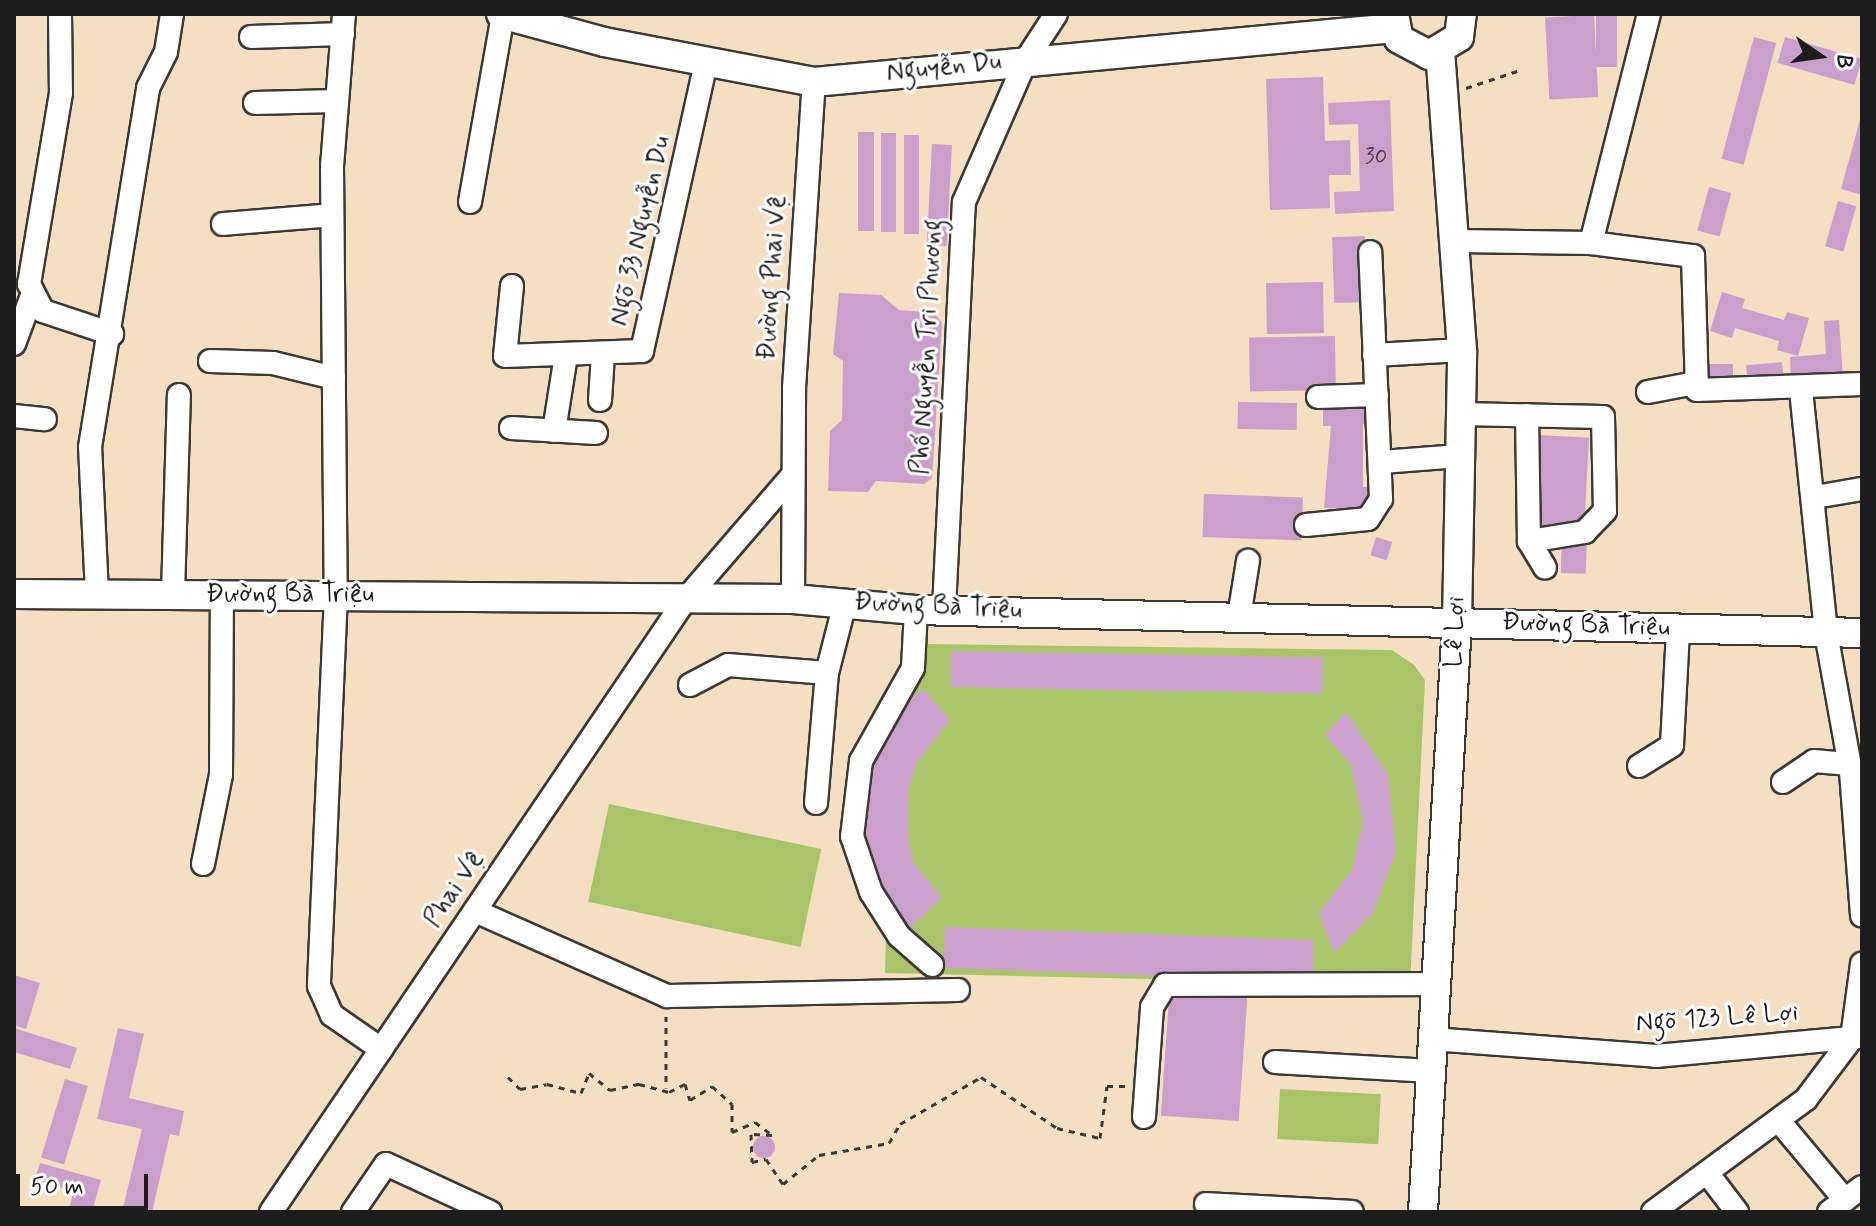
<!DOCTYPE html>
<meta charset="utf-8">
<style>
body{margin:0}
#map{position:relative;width:1876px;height:1226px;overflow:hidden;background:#f4dfc3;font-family:Mynerve,sans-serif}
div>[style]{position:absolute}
.green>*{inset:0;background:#a9c369;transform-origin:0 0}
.building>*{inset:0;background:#cb9fcb;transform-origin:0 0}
.round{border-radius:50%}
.path>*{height:3px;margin-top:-1.5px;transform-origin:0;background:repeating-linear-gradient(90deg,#3c3935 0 6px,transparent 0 12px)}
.roads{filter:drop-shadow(2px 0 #3c3935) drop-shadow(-2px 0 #3c3935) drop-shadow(0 2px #3c3935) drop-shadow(0 -2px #3c3935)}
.minor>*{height:22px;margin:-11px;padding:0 11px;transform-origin:11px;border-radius:11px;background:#fff}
.major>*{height:28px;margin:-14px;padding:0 14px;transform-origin:14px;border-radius:14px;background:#fff}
span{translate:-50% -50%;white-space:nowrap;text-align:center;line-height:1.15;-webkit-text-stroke:6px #fff;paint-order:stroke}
.number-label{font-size:22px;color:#483d48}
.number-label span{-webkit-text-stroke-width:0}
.street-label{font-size:26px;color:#1c1c1c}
.frame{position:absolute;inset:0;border:16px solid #1c1c1c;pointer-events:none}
.north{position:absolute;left:1780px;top:16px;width:80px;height:80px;-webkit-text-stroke:6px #fff;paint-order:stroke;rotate:103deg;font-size:22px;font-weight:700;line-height:32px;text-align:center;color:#1c1c1c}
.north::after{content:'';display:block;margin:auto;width:28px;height:36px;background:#1c1c1c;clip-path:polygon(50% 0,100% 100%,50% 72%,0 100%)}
.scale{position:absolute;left:16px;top:1174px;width:132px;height:36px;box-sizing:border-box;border:4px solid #1c1c1c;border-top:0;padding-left:10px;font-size:24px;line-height:28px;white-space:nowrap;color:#1c1c1c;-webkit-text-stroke:6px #fff;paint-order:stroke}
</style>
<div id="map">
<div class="green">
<i style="clip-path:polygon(925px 644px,1392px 650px,1414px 665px,1425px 680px,1410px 985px,885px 973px,886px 934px,845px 844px,844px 797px,860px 739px,880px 706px,923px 680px)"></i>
<i style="left:609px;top:804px;width:217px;height:100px;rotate:12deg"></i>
<i style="left:1280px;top:1089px;width:101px;height:50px;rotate:3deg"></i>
</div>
<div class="building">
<i style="left:1596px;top:14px;width:21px;height:53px"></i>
<i style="left:1594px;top:15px;width:82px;height:49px;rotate:87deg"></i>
<i style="left:1754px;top:37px;width:23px;height:126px;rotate:15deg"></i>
<i style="left:1785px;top:37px;width:80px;height:27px;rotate:16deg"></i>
<i style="clip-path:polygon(1323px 77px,1325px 141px,1350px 140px,1351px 175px,1329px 175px,1330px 208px,1270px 210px,1266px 79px)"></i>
<i style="clip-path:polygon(1390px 100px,1394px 211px,1335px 214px,1334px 192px,1360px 191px,1358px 124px,1329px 125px,1328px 103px)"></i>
<i style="clip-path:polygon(1861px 116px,1862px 116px,1862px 195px,1841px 189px)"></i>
<i style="left:858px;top:132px;width:16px;height:99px"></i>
<i style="left:881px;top:133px;width:15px;height:99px"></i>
<i style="left:904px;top:135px;width:15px;height:99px"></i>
<i style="left:932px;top:144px;width:20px;height:101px;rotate:3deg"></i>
<i style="left:1709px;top:187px;width:23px;height:45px;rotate:15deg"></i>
<i style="left:1838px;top:201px;width:19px;height:47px;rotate:16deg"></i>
<i style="left:1365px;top:236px;width:66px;height:33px;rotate:88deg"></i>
<i style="left:1323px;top:282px;width:51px;height:57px;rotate:89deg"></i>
<i style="clip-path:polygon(1722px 292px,1745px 299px,1742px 308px,1784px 320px,1787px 312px,1809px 318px,1798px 356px,1777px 350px,1779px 341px,1735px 328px,1732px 338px,1710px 331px)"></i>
<i style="clip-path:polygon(839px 293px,881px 295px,899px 310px,934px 313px,942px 323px,932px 478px,924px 484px,876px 481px,868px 492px,828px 491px,830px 431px,842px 420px,843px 361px,833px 354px)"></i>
<i style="clip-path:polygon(1839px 320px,1843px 379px,1791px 383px,1790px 357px,1826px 354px,1824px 321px)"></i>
<i style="left:1335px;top:336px;width:54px;height:86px;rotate:89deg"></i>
<i style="left:1782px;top:362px;width:21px;height:36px;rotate:85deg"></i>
<i style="left:1733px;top:364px;width:22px;height:28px;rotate:90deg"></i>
<i style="left:1238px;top:402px;width:59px;height:27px;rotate:1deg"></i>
<i style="clip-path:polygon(1323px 405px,1377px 405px,1376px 424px,1363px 424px,1363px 487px,1376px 487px,1376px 509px,1324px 508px,1331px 426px,1323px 426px)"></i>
<i style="left:1538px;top:435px;width:51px;height:95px;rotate:3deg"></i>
<i style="left:1204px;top:494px;width:99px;height:43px;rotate:2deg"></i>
<i style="left:1376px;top:537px;width:17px;height:19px;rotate:17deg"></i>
<i style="left:1562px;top:537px;width:25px;height:36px;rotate:2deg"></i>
<i style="left:951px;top:651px;width:372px;height:36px;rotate:1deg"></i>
<i style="clip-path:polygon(923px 689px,950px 720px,917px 762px,908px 791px,908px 838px,914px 864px,942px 897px,908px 930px,857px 842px,861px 772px,904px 705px)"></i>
<i style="clip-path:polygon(1346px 712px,1388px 775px,1396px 852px,1373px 913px,1334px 953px,1319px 913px,1352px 870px,1363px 821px,1351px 765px,1325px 735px)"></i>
<i style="left:945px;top:927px;width:369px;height:41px;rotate:2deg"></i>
<i style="clip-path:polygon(14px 975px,40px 983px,26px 1029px,14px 1025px)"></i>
<i style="left:1170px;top:985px;width:78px;height:131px;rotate:4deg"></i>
<i style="clip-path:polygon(14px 1028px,77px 1048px,70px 1069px,14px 1052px)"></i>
<i style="clip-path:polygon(118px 1028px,144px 1034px,129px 1098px,184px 1111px,179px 1136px,170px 1134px,152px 1212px,122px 1212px,142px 1129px,97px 1119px)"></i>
<i style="left:65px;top:1079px;width:24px;height:82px;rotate:17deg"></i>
<i class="round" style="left:753px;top:1136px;width:22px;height:22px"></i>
<i style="clip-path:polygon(40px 1163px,101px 1180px,92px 1212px,68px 1212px,74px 1191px,35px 1180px)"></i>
</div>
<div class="path">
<i style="left:1466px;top:88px;width:54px;rotate:-18.4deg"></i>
<i style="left:666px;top:1016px;width:72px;rotate:90deg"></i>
<i style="left:508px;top:1077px;width:17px;rotate:45deg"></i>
<i style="left:520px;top:1089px;width:27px;rotate:-10deg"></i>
<i style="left:547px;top:1084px;width:35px;rotate:15deg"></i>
<i style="left:581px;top:1093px;width:22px;rotate:-68deg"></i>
<i style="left:589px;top:1073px;width:27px;rotate:39deg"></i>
<i style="left:610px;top:1090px;width:30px;rotate:-12deg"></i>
<i style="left:639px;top:1084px;width:31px;rotate:15deg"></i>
<i style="left:669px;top:1092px;width:18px;rotate:-27deg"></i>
<i style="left:685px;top:1084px;width:17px;rotate:73deg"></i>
<i style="left:690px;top:1100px;width:26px;rotate:-32deg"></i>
<i style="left:712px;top:1086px;width:27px;rotate:42deg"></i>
<i style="left:732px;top:1104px;width:28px;rotate:90deg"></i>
<i style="left:732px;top:1132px;width:25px;rotate:-23deg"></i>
<i style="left:755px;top:1122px;width:21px;rotate:37deg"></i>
<i style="left:772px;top:1135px;width:21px;rotate:-177deg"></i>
<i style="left:751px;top:1134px;width:28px;rotate:88deg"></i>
<i style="left:752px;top:1162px;width:14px;rotate:-12deg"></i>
<i style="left:766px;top:1159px;width:30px;rotate:56deg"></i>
<i style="left:783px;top:1184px;width:46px;rotate:-38.9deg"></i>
<i style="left:819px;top:1155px;width:71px;rotate:-9.7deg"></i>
<i style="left:889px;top:1143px;width:22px;rotate:-60deg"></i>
<i style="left:900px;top:1124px;width:94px;rotate:-30.1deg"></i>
<i style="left:981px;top:1077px;width:92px;rotate:33.9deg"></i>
<i style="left:1057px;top:1128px;width:44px;rotate:13.1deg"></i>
<i style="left:1100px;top:1138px;width:52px;rotate:-82.3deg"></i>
<i style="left:1107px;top:1086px;width:19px"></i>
</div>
<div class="roads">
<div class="minor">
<i style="left:60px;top:14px;width:79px;rotate:89.3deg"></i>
<i style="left:61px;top:93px;width:194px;rotate:99.5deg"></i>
<i style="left:29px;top:284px;width:30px;rotate:63deg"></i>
<i style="left:43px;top:311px;width:73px;rotate:18.4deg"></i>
<i style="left:344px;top:14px;width:153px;rotate:94.5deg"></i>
<i style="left:332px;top:167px;width:427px;rotate:89.5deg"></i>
<i style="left:336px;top:594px;width:392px;rotate:92.5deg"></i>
<i style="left:319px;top:986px;width:32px;rotate:66deg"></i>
<i style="left:332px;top:1015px;width:60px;rotate:34.8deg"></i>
<i style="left:251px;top:37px;width:92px;rotate:-1.9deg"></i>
<i style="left:255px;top:103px;width:82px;rotate:-1.4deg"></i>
<i style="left:470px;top:202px;width:190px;rotate:-80deg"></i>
<i style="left:223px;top:224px;width:109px;rotate:-4.7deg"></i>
<i style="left:1458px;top:241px;width:133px;rotate:0.9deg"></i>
<i style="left:1591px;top:243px;width:103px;rotate:7.3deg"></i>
<i style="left:1693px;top:256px;width:134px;rotate:88.3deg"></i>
<i style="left:1697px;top:390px;width:165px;rotate:-2.1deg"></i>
<i style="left:1591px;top:243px;width:236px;rotate:-75.8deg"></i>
<i style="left:512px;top:286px;width:70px;rotate:95.7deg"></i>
<i style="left:505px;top:356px;width:137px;rotate:-2.1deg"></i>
<i style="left:642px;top:351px;width:296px;rotate:-77.5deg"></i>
<i style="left:14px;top:344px;width:54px;rotate:-69.6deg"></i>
<i style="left:1374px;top:355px;width:88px;rotate:-3.3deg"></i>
<i style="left:210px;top:361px;width:63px;rotate:1.8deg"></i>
<i style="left:273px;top:363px;width:63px;rotate:13.8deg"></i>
<i style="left:1801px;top:390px;width:244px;rotate:84.1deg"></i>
<i style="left:1826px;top:633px;width:141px;rotate:79.8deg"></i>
<i style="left:1851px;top:772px;width:144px;rotate:85.6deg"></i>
<i style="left:1648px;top:392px;width:48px;rotate:-10.8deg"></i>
<i style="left:1318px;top:397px;width:59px;rotate:-1.9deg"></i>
<i style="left:600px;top:400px;width:45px;rotate:-86.2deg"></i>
<i style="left:1460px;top:414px;width:143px;rotate:1.2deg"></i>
<i style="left:1603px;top:417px;width:94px;rotate:88.8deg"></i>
<i style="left:1605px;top:511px;width:29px;rotate:134deg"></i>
<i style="left:1585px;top:532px;width:57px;rotate:170.9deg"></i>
<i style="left:1527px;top:415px;width:126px;rotate:89.1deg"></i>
<i style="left:1529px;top:541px;width:31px;rotate:59deg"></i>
<i style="left:14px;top:416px;width:31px;rotate:6deg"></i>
<i style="left:511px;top:428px;width:85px;rotate:3.4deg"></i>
<i style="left:554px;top:431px;width:77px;rotate:-81deg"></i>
<i style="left:1382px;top:462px;width:77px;rotate:-4.5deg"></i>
<i style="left:1815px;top:497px;width:48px;rotate:-9.7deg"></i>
<i style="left:1306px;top:525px;width:62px;rotate:-5.5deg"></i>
<i style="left:1368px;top:519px;width:24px;rotate:-57deg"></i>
<i style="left:1381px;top:499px;width:247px;rotate:-92.5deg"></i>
<i style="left:97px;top:594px;width:147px;rotate:-92.7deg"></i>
<i style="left:90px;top:447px;width:364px;rotate:-80.8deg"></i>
<i style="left:148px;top:88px;width:40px;rotate:-63.4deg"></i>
<i style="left:166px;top:52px;width:38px;rotate:-81deg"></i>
<i style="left:173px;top:594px;width:199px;rotate:-88.3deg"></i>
<i style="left:793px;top:599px;width:211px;rotate:-89.7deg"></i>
<i style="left:794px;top:388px;width:307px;rotate:-86.3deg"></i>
<i style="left:944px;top:609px;width:407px;rotate:-87.2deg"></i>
<i style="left:964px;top:202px;width:155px;rotate:-66.4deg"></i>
<i style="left:1026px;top:60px;width:55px;rotate:-56.9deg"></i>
<i style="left:916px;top:610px;width:58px;rotate:93deg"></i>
<i style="left:913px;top:668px;width:107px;rotate:119.2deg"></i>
<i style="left:861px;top:761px;width:76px;rotate:96.8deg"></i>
<i style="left:852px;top:836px;width:59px;rotate:71.3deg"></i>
<i style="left:871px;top:892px;width:52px;rotate:57.5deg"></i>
<i style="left:899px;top:936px;width:44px;rotate:41.3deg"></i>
<i style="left:1239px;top:617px;width:57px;rotate:-80.9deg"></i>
<i style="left:690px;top:685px;width:43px;rotate:-27.8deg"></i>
<i style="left:728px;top:665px;width:99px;rotate:4.6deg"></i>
<i style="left:1639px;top:766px;width:39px;rotate:-32deg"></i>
<i style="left:1672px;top:745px;width:116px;rotate:-87deg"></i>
<i style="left:1783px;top:782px;width:37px;rotate:-34deg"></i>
<i style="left:1814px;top:761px;width:36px;rotate:5deg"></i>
<i style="left:816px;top:803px;width:130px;rotate:-85.2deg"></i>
<i style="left:827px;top:673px;width:72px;rotate:-75.6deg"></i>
<i style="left:203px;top:864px;width:91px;rotate:-78.6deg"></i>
<i style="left:221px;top:775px;width:181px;rotate:-89.7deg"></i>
<i style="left:475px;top:911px;width:210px;rotate:23.9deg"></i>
<i style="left:667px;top:996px;width:291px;rotate:-1.2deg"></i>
<i style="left:1432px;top:1039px;width:225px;rotate:4.3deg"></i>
<i style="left:1656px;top:1056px;width:207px;rotate:-5.3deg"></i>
<i style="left:1275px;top:1062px;width:156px;rotate:3.3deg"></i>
<i style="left:1144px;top:1117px;width:110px;rotate:-85.8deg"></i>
<i style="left:1152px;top:1007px;width:26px;rotate:-59deg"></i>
<i style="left:1165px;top:985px;width:270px;rotate:-0.2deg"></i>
<i style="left:1779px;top:1121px;width:103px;rotate:50.1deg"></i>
<i style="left:1708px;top:1174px;width:48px;rotate:52.7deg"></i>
<i style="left:1206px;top:1204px;width:146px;rotate:3.1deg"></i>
<i style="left:271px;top:1212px;width:739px;rotate:-55.92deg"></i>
<i style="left:685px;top:600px;width:162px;rotate:-49.2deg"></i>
<i style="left:353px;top:1212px;width:58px;rotate:-55.5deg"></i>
<i style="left:386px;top:1164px;width:115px;rotate:24.8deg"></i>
<i style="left:1653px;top:1212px;width:190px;rotate:-36.4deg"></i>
<i style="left:1806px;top:1099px;width:76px;rotate:-53deg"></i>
<i style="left:1852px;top:1038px;width:75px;rotate:-82.3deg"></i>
<i style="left:1829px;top:1212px;width:41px;rotate:-37.1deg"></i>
</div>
<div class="major">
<i style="left:501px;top:14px;width:107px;rotate:15.2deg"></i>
<i style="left:604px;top:42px;width:214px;rotate:10.8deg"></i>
<i style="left:814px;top:82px;width:583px;rotate:-5.32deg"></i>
<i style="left:1394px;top:14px;width:25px;rotate:79deg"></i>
<i style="left:1399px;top:39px;width:34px;rotate:28deg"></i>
<i style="left:1429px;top:55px;width:35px;rotate:-31deg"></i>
<i style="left:1459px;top:37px;width:23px;rotate:-83deg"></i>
<i style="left:14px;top:594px;width:779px;rotate:0.37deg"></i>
<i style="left:793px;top:599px;width:123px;rotate:5.1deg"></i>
<i style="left:916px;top:610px;width:946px;rotate:1.39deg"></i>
<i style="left:1423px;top:1212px;width:591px;rotate:-86.7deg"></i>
<i style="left:1457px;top:622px;width:272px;rotate:-88.9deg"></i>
<i style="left:1462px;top:350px;width:298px;rotate:-94.2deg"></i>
</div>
</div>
<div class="number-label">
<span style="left:1376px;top:158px">30</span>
</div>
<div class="street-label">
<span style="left:944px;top:68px;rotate:-6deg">Nguyễn Du</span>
<span style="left:641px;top:231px;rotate:-77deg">Ngõ 33 Nguyễn Du</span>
<span style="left:773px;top:278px;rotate:-86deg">Đường Phai Vệ</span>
<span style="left:928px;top:347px;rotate:-87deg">Phố Nguyễn Tri Phương</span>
<span style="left:290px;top:595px">Đường Bà Triệu</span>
<span style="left:938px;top:607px;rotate:3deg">Đường Bà Triệu</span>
<span style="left:1586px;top:626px;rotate:2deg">Đường Bà Triệu</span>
<span style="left:1456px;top:632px;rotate:-88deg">Lê Lợi</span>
<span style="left:455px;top:890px;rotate:-56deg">Phai Vệ</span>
<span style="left:1717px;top:1019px;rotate:-4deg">Ngõ 123 Lê Lợi</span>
</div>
<div class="frame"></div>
<div class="north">B</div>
<div class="scale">50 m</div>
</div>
